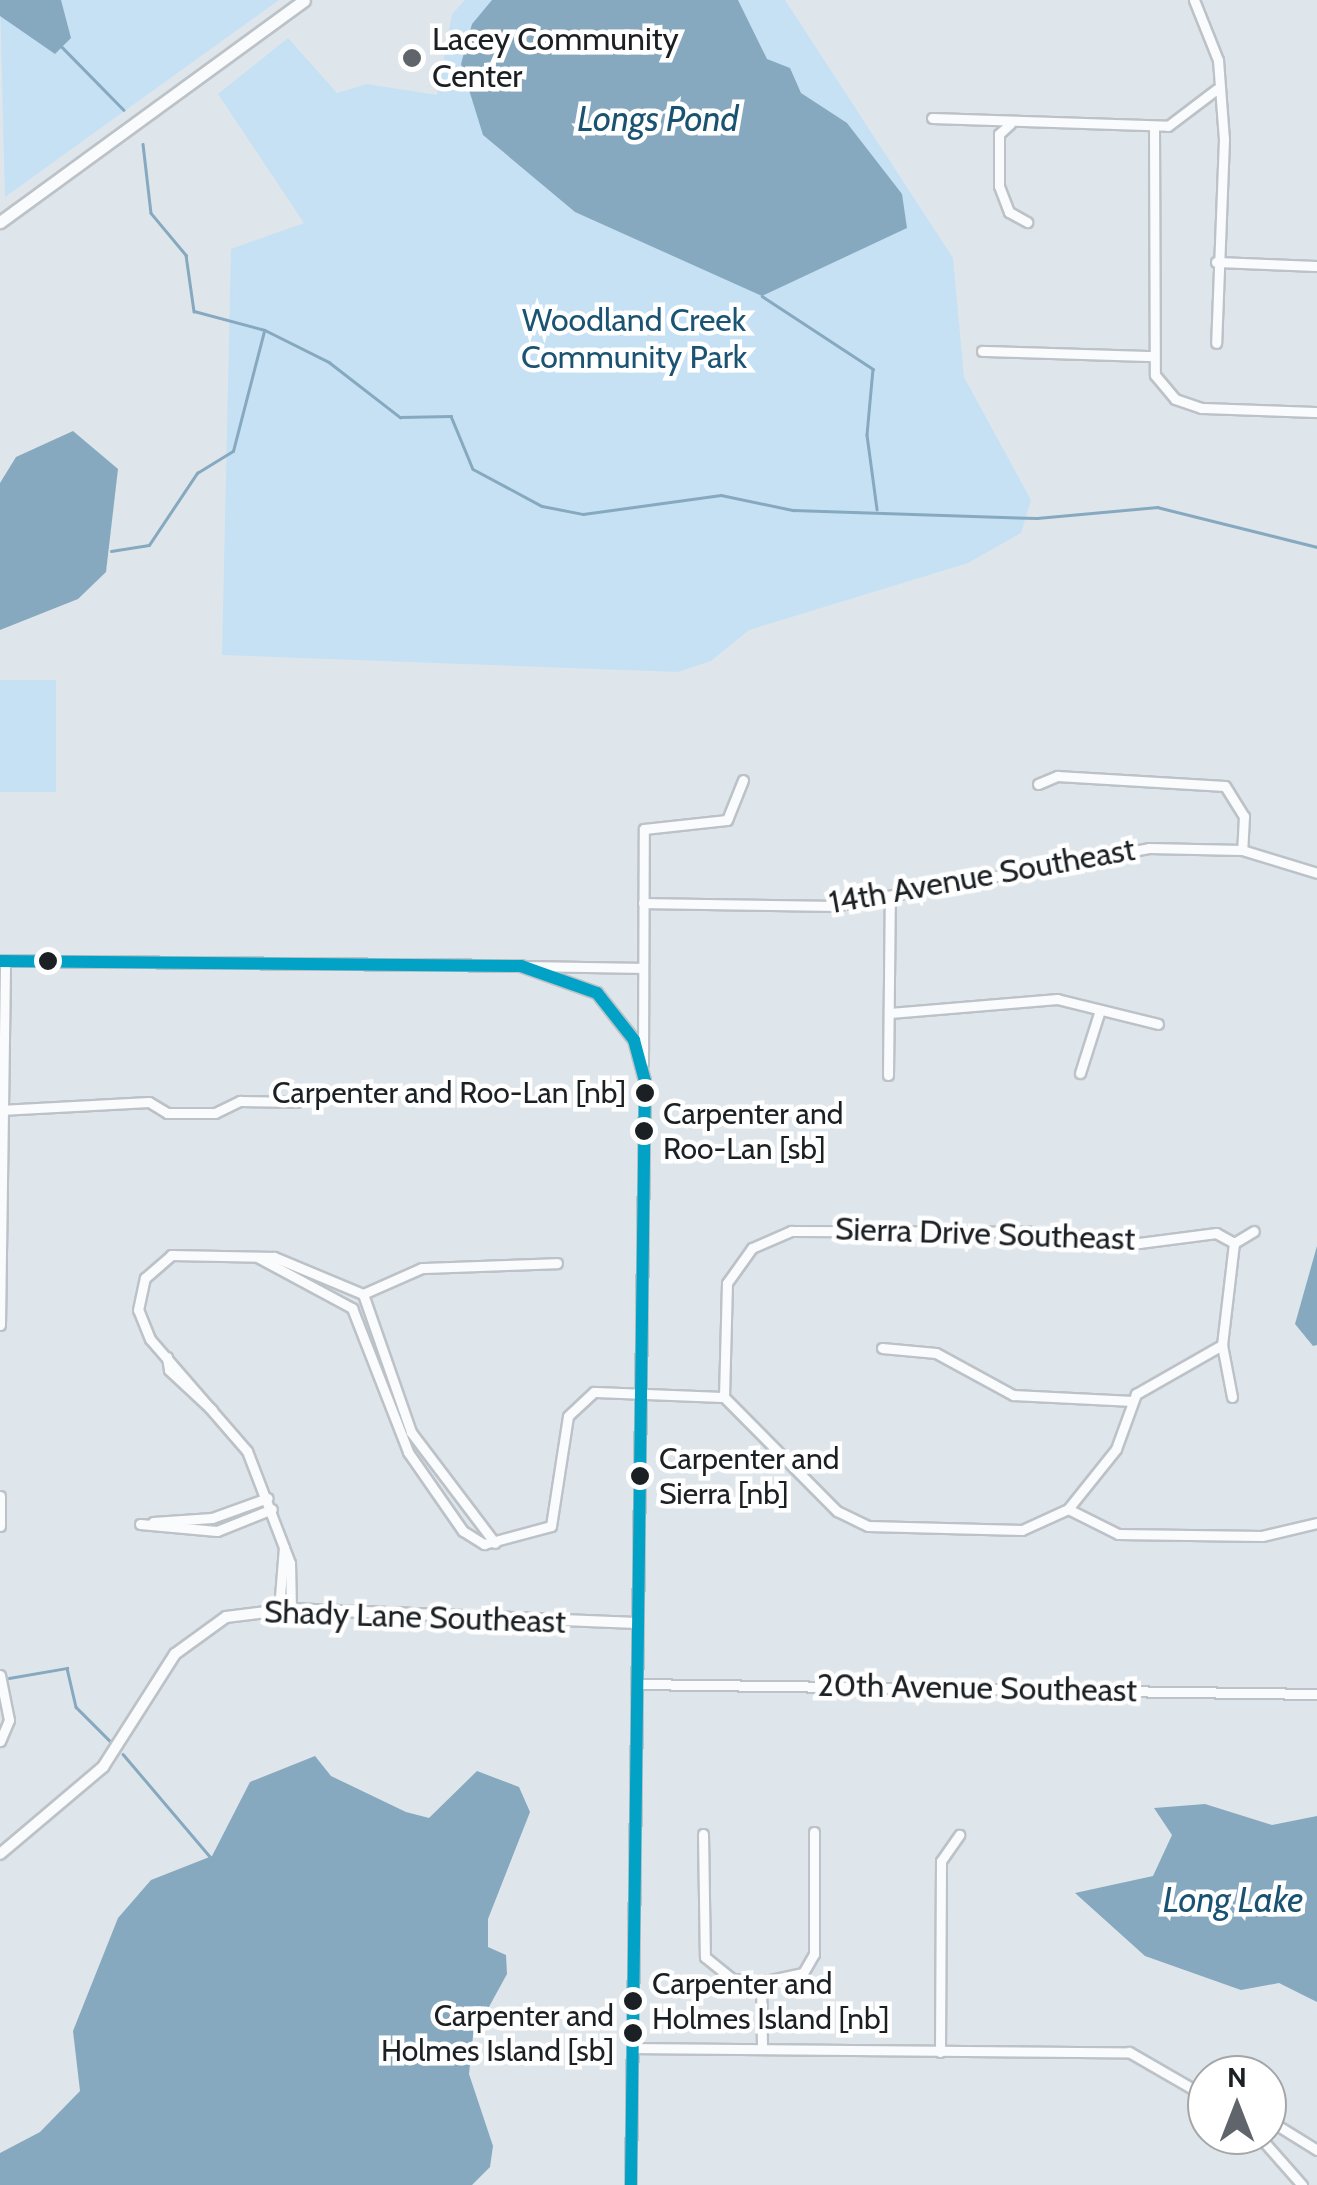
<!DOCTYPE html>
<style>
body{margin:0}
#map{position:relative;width:1317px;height:2185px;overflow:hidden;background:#dee6ec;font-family:Cabin,sans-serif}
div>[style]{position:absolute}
.green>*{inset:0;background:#c6e1f4;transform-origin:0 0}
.water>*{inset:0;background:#86a9bf}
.stream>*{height:2.5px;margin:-1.25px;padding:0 1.25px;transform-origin:1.25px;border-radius:1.25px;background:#86a9bf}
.roads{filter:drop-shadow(2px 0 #bcc2c7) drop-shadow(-2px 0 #bcc2c7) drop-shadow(0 2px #bcc2c7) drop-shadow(0 -2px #bcc2c7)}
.minor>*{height:9px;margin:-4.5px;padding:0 4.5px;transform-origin:4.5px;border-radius:4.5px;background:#fafbfc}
.tertiary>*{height:10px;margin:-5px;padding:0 5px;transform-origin:5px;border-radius:5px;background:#fafbfc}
.secondary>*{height:11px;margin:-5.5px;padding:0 5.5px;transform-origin:5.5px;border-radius:5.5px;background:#fafbfc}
.bus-1>*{height:12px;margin:-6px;padding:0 6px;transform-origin:6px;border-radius:6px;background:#01a2c6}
.dots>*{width:28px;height:28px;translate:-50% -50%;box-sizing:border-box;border:5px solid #fff;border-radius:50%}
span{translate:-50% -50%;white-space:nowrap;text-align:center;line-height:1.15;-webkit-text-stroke:9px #fff;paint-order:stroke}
.bus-label{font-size:30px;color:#1b2024}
.right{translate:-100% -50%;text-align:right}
.left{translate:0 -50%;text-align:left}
.poi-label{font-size:32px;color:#1b2024}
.park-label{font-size:32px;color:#1b5373}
.street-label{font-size:32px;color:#1b2024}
.water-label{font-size:35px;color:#1a5372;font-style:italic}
.north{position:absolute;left:1187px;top:2055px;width:100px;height:100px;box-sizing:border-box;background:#fff;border:2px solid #a4a6a7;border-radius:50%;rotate:0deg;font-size:28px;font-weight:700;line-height:40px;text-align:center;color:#1b2024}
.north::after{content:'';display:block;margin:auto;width:35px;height:45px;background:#5f656a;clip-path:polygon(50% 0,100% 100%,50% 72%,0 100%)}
</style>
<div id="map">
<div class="green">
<i style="clip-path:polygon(0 0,279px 0,5px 197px)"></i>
<i style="clip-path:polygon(465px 0,785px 0,953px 258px,964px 377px,1031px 500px,1021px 533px,968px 563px,749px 630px,711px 661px,678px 672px,222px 655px,231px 249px,304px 223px,218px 94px,288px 38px,337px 93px,367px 84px,437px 95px,452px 14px)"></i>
<i style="left:0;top:680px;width:56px;height:112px"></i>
</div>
<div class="water">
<i style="clip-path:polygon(0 0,61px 0,71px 38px,55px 54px,0 16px)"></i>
<i style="clip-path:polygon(492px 0,738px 0,767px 59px,790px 68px,801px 93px,847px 123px,902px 194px,907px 228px,762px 296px,575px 212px,483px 135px,461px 64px,472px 24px)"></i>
<i style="clip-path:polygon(73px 431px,118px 469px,106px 572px,78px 599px,0 630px,0 483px,16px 457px)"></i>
<i style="clip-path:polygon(1317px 1246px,1317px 1345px,1313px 1346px,1295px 1324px)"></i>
<i style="clip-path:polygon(315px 1756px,331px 1776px,406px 1812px,429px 1818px,477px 1771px,519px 1787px,530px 1812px,488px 1919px,488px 1947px,506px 1955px,507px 1974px,473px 2036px,469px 2074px,493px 2146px,490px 2167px,472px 2185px,0 2185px,0 2153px,40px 2132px,80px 2091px,73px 2031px,118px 1918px,151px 1880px,212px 1856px,250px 1782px)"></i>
<i style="clip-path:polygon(1205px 1804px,1272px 1825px,1317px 1816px,1317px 2002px,1279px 1983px,1241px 1990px,1145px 1956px,1075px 1893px,1153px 1876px,1172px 1835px,1154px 1808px)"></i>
</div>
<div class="stream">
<i style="left:62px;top:47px;width:88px;rotate:45.5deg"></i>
<i style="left:143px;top:144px;width:69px;rotate:83.4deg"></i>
<i style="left:151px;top:213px;width:55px;rotate:50.2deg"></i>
<i style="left:186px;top:255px;width:57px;rotate:81.9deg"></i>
<i style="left:194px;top:311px;width:73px;rotate:15deg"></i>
<i style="left:265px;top:330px;width:72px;rotate:26.6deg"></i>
<i style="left:329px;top:362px;width:90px;rotate:37.8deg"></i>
<i style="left:400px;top:417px;width:51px;rotate:-1.1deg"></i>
<i style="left:451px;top:416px;width:57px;rotate:67.5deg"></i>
<i style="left:473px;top:469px;width:78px;rotate:28.2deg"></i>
<i style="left:542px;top:506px;width:42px;rotate:11deg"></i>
<i style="left:583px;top:514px;width:139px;rotate:-7.8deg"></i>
<i style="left:721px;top:495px;width:74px;rotate:11.8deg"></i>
<i style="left:793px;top:510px;width:244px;rotate:1.9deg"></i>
<i style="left:1037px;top:518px;width:121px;rotate:-5.2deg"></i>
<i style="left:1157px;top:507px;width:165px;rotate:14deg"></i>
<i style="left:762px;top:296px;width:133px;rotate:33.3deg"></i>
<i style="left:873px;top:369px;width:66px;rotate:95.2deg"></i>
<i style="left:867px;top:435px;width:75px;rotate:82.3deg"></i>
<i style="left:111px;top:551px;width:38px;rotate:-9deg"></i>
<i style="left:149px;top:545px;width:87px;rotate:-56.3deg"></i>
<i style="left:197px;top:473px;width:42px;rotate:-31.4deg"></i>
<i style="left:233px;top:451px;width:124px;rotate:-75.5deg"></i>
<i style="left:9px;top:1678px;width:59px;rotate:-9.8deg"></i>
<i style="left:67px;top:1668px;width:40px;rotate:77deg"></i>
<i style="left:76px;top:1707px;width:49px;rotate:45deg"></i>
<i style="left:123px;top:1754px;width:138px;rotate:49.7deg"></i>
</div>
<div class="roads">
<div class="minor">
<i style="left:1194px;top:0;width:65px;rotate:68.2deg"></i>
<i style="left:1218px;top:60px;width:79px;rotate:85.7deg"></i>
<i style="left:1224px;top:139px;width:204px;rotate:92.2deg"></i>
<i style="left:932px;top:118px;width:236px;rotate:1.9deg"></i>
<i style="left:1168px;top:126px;width:61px;rotate:-37.1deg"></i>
<i style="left:1010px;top:124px;width:15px;rotate:138deg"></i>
<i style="left:999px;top:134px;width:52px;rotate:90deg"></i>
<i style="left:999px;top:186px;width:28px;rotate:69deg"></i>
<i style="left:1009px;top:212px;width:21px;rotate:29deg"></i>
<i style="left:1154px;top:126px;width:249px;rotate:89.8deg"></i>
<i style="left:1155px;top:375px;width:31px;rotate:50deg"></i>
<i style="left:1175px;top:399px;width:28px;rotate:19deg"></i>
<i style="left:1201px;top:408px;width:116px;rotate:2deg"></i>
<i style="left:1216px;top:262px;width:101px;rotate:2.3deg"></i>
<i style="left:982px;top:351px;width:169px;rotate:1.7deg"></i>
<i style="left:1038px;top:784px;width:21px;rotate:-23deg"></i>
<i style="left:1057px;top:776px;width:168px;rotate:3.4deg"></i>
<i style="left:1225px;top:786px;width:36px;rotate:58deg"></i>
<i style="left:1244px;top:816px;width:34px;rotate:93deg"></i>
<i style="left:643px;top:903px;width:190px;rotate:0.9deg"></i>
<i style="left:833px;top:906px;width:321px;rotate:-10.4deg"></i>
<i style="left:1149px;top:848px;width:93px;rotate:1.2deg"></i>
<i style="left:1242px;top:850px;width:78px;rotate:17deg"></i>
<i style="left:529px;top:966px;width:113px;rotate:1deg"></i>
<i style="left:890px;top:1013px;width:168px;rotate:-4.8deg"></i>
<i style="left:1057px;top:999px;width:104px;rotate:13.9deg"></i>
<i style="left:643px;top:1063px;width:234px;rotate:-89.8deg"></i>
<i style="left:644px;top:829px;width:83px;rotate:-6.2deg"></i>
<i style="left:727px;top:820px;width:43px;rotate:-68.2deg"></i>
<i style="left:1080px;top:1073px;width:66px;rotate:-72.4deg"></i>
<i style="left:888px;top:1075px;width:179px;rotate:-89.4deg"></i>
<i style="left:0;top:1110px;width:149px;rotate:-3.1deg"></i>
<i style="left:149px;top:1102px;width:21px;rotate:31deg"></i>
<i style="left:167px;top:1113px;width:48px"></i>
<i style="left:215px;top:1113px;width:28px;rotate:-26deg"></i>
<i style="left:240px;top:1101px;width:57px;rotate:1deg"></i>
<i style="left:1234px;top:1243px;width:23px;rotate:-31deg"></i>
<i style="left:259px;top:1258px;width:106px;rotate:28.3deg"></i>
<i style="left:352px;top:1308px;width:155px;rotate:68.7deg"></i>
<i style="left:408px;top:1452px;width:96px;rotate:55.2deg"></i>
<i style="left:463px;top:1531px;width:25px;rotate:32deg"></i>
<i style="left:484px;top:1544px;width:69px;rotate:-15deg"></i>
<i style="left:551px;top:1526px;width:111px;rotate:-81.2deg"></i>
<i style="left:568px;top:1416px;width:35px;rotate:-43deg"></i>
<i style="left:594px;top:1392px;width:130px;rotate:2.2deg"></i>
<i style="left:363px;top:1294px;width:64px;rotate:-23.8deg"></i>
<i style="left:422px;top:1268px;width:135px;rotate:-2.1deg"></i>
<i style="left:0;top:1325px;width:364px;rotate:-89.2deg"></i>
<i style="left:882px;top:1348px;width:54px;rotate:5.3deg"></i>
<i style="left:936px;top:1353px;width:88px;rotate:28.6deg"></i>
<i style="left:1013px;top:1395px;width:120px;rotate:2.9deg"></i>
<i style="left:167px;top:1357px;width:13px;rotate:81deg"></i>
<i style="left:169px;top:1370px;width:59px;rotate:42.9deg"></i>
<i style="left:724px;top:1397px;width:161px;rotate:45.3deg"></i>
<i style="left:837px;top:1511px;width:34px;rotate:26deg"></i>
<i style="left:868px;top:1526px;width:154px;rotate:1.5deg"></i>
<i style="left:1022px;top:1530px;width:51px;rotate:-24.5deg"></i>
<i style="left:1068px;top:1509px;width:56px;rotate:26.6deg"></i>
<i style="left:1118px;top:1534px;width:144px;rotate:0.8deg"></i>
<i style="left:1262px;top:1536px;width:57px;rotate:-13.3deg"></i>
<i style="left:724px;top:1397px;width:114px;rotate:-88.5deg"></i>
<i style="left:727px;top:1283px;width:43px;rotate:-54.5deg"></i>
<i style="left:752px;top:1248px;width:43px;rotate:-23.6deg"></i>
<i style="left:791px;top:1231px;width:243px;rotate:0.2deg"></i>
<i style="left:1034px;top:1232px;width:106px;rotate:6deg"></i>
<i style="left:1139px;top:1243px;width:78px;rotate:-7.4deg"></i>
<i style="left:1216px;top:1233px;width:21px;rotate:29deg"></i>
<i style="left:1232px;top:1397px;width:53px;rotate:-100.9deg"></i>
<i style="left:1222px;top:1345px;width:103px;rotate:-83.3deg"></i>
<i style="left:0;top:1496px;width:30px;rotate:90deg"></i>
<i style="left:1068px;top:1509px;width:77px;rotate:-51.3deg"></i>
<i style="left:1116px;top:1449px;width:59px;rotate:-70deg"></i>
<i style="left:1136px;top:1394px;width:99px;rotate:-29.7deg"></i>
<i style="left:153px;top:1522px;width:59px;rotate:-3.9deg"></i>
<i style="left:212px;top:1518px;width:59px;rotate:-19.7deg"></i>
<i style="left:140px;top:1524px;width:77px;rotate:5.2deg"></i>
<i style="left:217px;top:1531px;width:59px;rotate:-21.8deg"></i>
<i style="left:279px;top:1609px;width:62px;rotate:-85.4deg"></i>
<i style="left:291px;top:1609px;width:46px;rotate:-91.2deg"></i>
<i style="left:290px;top:1563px;width:120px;rotate:-111deg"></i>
<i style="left:247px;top:1451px;width:148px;rotate:-130.9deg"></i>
<i style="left:150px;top:1339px;width:31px;rotate:-112deg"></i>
<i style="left:138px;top:1310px;width:33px;rotate:-78deg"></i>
<i style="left:145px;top:1278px;width:35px;rotate:-41deg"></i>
<i style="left:171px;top:1255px;width:103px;rotate:1.1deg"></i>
<i style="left:274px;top:1257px;width:96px;rotate:22.6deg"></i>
<i style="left:363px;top:1294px;width:146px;rotate:70.8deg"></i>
<i style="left:411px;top:1432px;width:139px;rotate:52.9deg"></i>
<i style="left:0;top:1675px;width:46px;rotate:78.7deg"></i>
<i style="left:9px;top:1720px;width:23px;rotate:113deg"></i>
<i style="left:636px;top:1684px;width:681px;rotate:0.84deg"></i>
<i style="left:703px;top:1834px;width:123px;rotate:89.1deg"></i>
<i style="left:705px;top:1957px;width:35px;rotate:39deg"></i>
<i style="left:732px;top:1979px;width:29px;rotate:6deg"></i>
<i style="left:761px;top:1982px;width:43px;rotate:-12.1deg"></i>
<i style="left:803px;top:1973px;width:22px;rotate:-60deg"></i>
<i style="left:814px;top:1954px;width:122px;rotate:-90deg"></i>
<i style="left:761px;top:1982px;width:66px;rotate:89.1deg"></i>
<i style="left:632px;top:2048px;width:497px;rotate:0.5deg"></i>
<i style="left:1129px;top:2052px;width:90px;rotate:30deg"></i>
<i style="left:940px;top:2052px;width:191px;rotate:-89.7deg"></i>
<i style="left:941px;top:1861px;width:32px;rotate:-55deg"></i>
<i style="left:1267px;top:2119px;width:59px;rotate:31.8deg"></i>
<i style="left:1258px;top:2135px;width:67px;rotate:48.7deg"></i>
</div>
<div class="tertiary">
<i style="left:0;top:961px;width:521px;rotate:0.55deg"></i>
<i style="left:521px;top:966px;width:81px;rotate:19.6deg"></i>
<i style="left:597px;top:993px;width:60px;rotate:51.8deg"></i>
<i style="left:634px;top:1040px;width:42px;rotate:75deg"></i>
<i style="left:645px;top:1081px;width:1104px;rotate:90.73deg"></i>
<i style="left:0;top:1854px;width:135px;rotate:-40.2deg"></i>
<i style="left:103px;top:1767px;width:134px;rotate:-57.5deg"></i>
<i style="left:175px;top:1654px;width:63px;rotate:-36deg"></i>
<i style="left:226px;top:1617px;width:65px;rotate:-7deg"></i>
<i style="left:291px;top:1609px;width:346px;rotate:2.3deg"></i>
</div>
<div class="secondary">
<i style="left:0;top:222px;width:376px;rotate:-36.1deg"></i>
</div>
</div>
<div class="bus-1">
<i style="left:0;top:961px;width:521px;rotate:0.55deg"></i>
<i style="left:521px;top:966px;width:81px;rotate:19.6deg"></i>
<i style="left:597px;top:993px;width:60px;rotate:51.8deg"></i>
<i style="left:634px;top:1040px;width:42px;rotate:75deg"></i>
<i style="left:645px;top:1081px;width:1104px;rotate:90.73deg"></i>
</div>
<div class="dots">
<i style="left:412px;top:58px;background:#5f656a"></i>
<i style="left:48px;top:961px;background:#1b2024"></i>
<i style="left:645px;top:1093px;background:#1b2024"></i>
<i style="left:644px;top:1131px;background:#1b2024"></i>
<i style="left:640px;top:1476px;background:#1b2024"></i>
<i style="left:633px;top:2001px;background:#1b2024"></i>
<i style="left:633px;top:2033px;background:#1b2024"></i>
</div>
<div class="bus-label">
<span class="right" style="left:626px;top:1093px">Carpenter and Roo-Lan [nb]</span>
<span class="left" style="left:663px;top:1131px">Carpenter and<br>Roo-Lan [sb]</span>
<span class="left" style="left:659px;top:1476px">Carpenter and<br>Sierra [nb]</span>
<span class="left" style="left:652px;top:2001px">Carpenter and<br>Holmes Island [nb]</span>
<span class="right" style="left:614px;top:2033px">Carpenter and<br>Holmes Island [sb]</span>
</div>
<div class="poi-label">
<span class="left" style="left:432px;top:58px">Lacey Community<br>Center</span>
</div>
<div class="park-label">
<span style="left:634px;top:339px">Woodland Creek<br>Community Park</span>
</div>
<div class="street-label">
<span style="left:982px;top:876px;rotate:-10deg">14th Avenue Southeast</span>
<span style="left:985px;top:1234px;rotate:2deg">Sierra Drive Southeast</span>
<span style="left:415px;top:1617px;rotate:2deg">Shady Lane Southeast</span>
<span style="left:977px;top:1688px;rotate:1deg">20th Avenue Southeast</span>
</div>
<div class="water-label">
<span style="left:658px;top:119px">Longs Pond</span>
<span style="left:1233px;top:1900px">Long Lake</span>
</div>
<div class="north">N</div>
</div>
